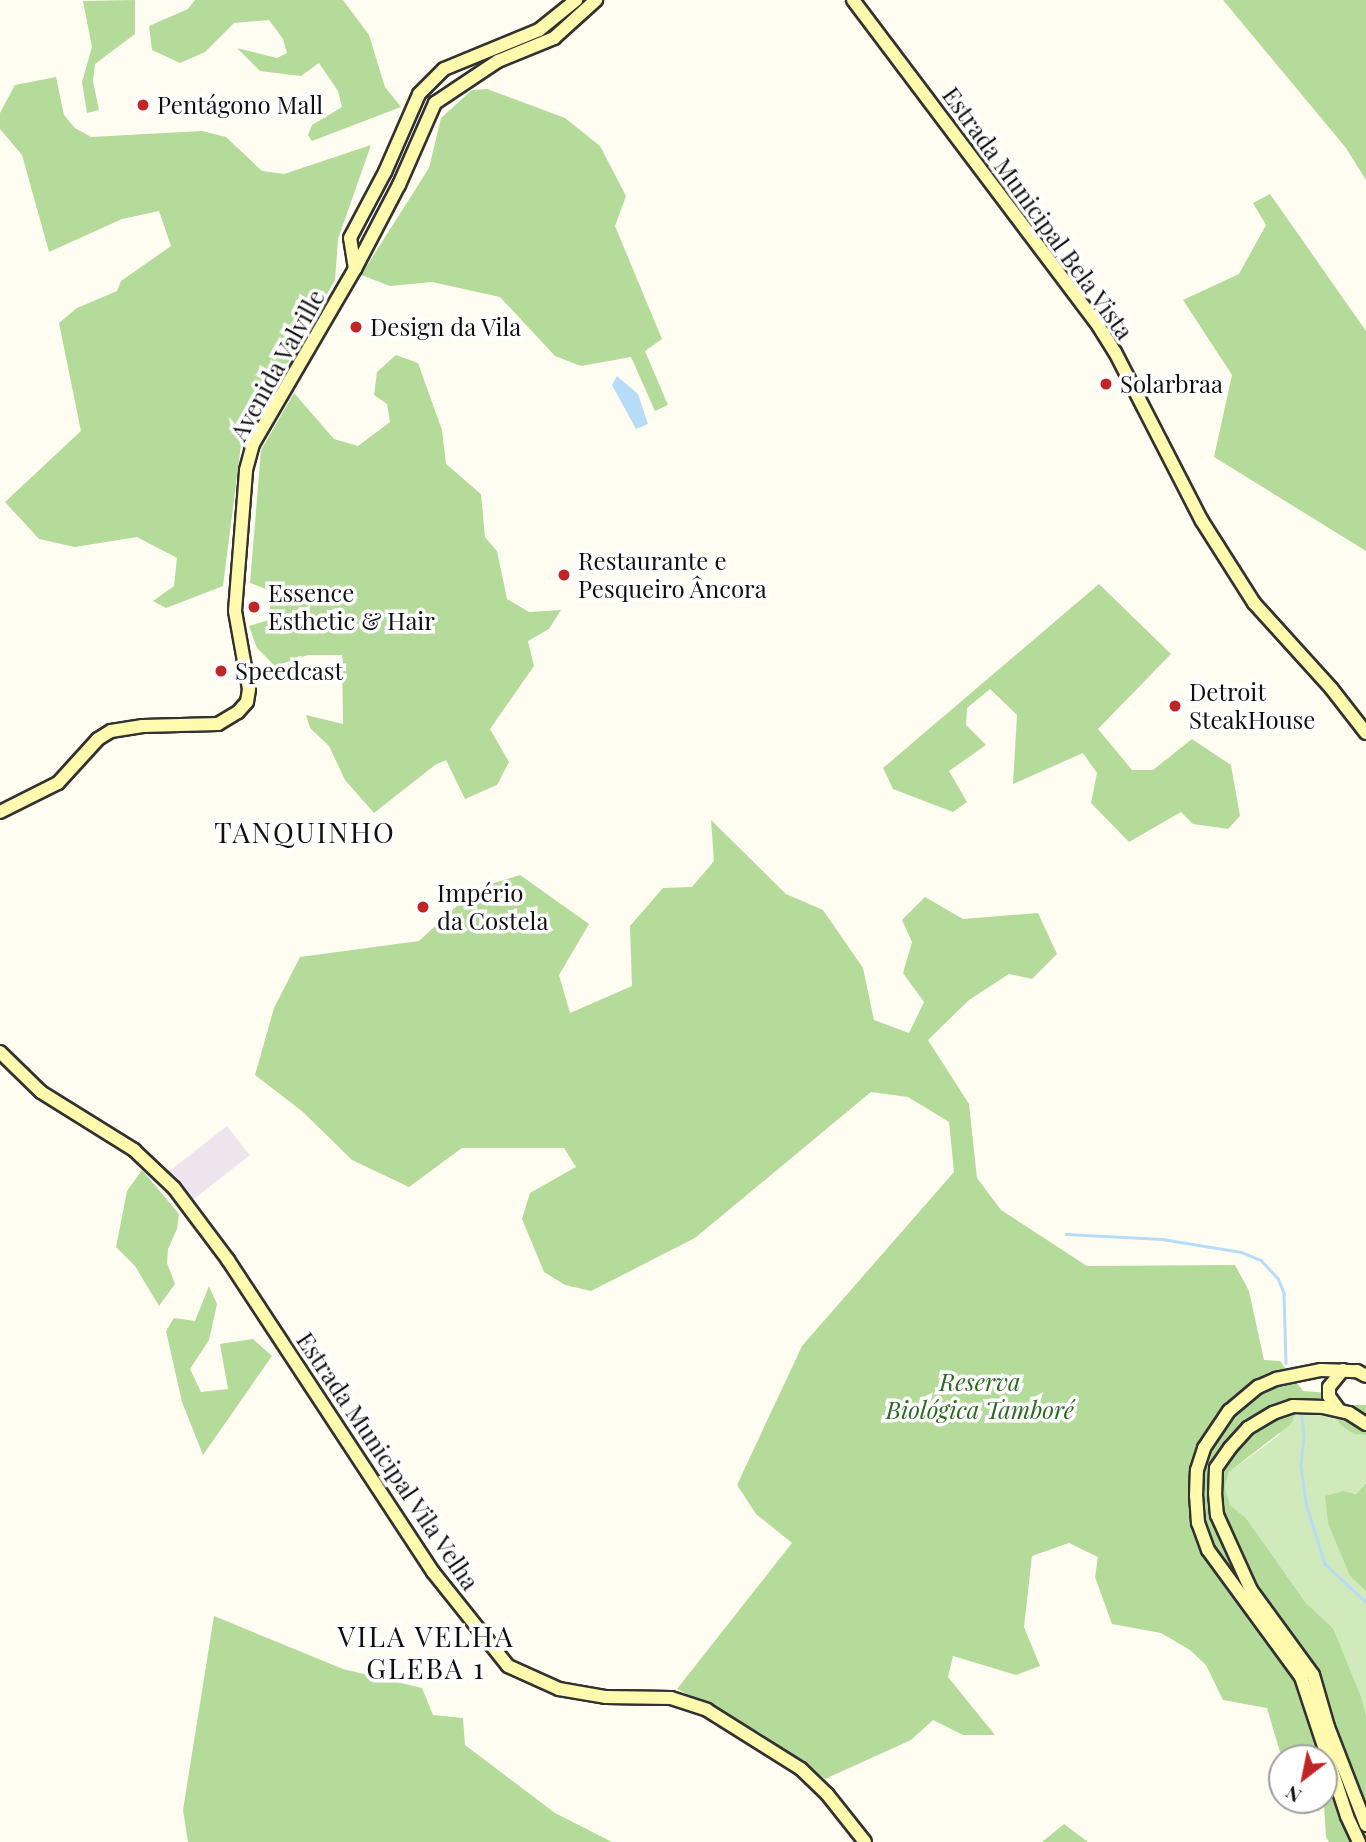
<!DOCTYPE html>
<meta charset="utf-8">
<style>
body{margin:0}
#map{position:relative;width:1366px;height:1842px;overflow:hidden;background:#fffdf2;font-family:"Playfair Display",serif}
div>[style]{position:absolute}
.industrial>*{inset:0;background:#ede4ee;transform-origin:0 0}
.green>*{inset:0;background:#d1eabb}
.forest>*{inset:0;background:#b4db9a}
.water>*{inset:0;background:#b7dcf6}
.stream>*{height:2.5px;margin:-1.25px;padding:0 1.25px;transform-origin:1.25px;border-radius:1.25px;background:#b7dcf6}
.roads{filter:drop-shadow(2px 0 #323232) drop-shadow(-2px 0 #323232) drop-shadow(0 2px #323232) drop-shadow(0 -2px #323232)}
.secondary>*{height:12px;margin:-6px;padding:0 6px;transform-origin:6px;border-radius:6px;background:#fffaae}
.dots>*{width:19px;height:19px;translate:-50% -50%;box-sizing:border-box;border:4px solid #fff;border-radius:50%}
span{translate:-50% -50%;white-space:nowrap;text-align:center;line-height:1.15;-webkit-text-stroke:7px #fff;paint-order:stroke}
.poi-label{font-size:24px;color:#101010}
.left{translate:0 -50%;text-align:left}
.street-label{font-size:24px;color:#101010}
.park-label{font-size:24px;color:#2a691f;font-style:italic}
.quarter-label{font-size:28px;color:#101010;letter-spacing:2px}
.north{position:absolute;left:1268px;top:1744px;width:70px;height:70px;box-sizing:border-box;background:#fff;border:2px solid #9f9f9f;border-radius:50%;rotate:212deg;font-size:19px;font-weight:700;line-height:28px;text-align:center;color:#101010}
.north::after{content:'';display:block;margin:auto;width:24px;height:32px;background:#c12626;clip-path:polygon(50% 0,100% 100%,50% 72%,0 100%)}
</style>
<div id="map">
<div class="industrial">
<i style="left:227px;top:1126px;width:37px;height:76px;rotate:52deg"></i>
</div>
<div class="green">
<i style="clip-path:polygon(1299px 1405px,1327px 1407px,1354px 1434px,1366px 1435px,1366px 1483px,1356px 1494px,1344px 1491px,1350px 1576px,1366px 1591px,1366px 1716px,1333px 1628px,1306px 1603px,1246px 1518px,1230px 1505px,1225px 1487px,1229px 1472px,1278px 1436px)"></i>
</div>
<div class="forest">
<i style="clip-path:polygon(135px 0,135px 34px,95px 64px,93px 81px,99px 110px,87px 113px,82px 82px,92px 47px,83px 1px)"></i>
<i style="clip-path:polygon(195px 0,343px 0,369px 35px,385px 87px,401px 107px,312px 141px,308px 135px,312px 125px,342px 107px,338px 91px,319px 63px,301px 76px,260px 71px,237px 48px,277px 58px,287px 53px,283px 39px,269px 20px,234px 23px,205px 52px,180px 63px,152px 50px,149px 26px,188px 9px)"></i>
<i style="clip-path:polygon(1223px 0,1366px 0,1366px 180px,1346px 148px)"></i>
<i style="clip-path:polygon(56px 77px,64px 115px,75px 128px,91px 137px,202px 131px,226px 137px,262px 171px,284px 174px,371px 145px,338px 239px,335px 280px,241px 445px,223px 586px,166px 608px,153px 601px,174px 586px,177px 558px,137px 537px,75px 547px,39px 539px,5px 502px,81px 431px,59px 323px,77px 308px,117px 291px,121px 281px,171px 246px,159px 211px,122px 219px,49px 252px,22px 155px,0 129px,0 113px,15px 85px)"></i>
<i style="clip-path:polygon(487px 89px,565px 118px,600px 146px,626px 196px,615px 226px,662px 339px,645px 351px,668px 405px,655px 411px,631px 357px,581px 366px,555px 356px,500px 297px,432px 282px,390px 286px,361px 275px,429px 168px,441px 118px,472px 90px)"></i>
<i style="clip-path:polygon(1270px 194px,1366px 331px,1366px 551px,1214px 457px,1232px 375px,1183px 300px,1239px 274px,1266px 225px,1253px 203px)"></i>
<i style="clip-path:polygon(396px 355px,418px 363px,442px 430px,446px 464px,481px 494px,485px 537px,497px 551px,507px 599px,529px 612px,561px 610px,549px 629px,528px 641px,534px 666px,490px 729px,509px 762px,497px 785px,465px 799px,446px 760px,435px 765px,374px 813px,345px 780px,329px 746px,310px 728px,306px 715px,343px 724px,342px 655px,308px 655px,275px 666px,257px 648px,249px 626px,269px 620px,271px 591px,250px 583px,261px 450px,294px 393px,334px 439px,358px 446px,390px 422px,387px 404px,374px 395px,377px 372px)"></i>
<i style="clip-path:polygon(1099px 584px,1171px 654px,1098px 729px,1132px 770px,1153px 770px,1192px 739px,1231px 765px,1240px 816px,1228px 829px,1193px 824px,1181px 812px,1129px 842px,1091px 803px,1097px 773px,1083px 753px,1013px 784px,1017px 715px,990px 689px,967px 708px,966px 725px,986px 745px,949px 771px,967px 802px,953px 812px,893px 789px,883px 768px)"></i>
<i style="clip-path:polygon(711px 820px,786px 894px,823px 910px,863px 968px,874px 1020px,909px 1033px,924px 1002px,903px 973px,912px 942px,902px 920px,925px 897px,963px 919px,1038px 913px,1057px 954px,1032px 979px,1009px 974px,969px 1000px,928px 1040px,969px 1104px,977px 1178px,1001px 1210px,1087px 1266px,1235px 1265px,1249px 1291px,1264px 1360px,1280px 1361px,1303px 1391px,1329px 1393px,1342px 1405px,1366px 1405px,1366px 1435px,1354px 1434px,1342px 1426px,1327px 1407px,1299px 1405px,1291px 1424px,1229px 1472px,1225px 1487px,1230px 1505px,1246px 1518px,1306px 1603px,1333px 1628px,1361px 1697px,1366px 1716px,1366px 1842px,1329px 1842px,1326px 1837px,1324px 1806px,1316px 1800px,1324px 1800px,1324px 1758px,1282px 1759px,1267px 1708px,1223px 1700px,1206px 1665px,1190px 1650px,1161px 1633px,1112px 1624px,1095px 1577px,1098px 1557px,1069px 1543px,1032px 1556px,1024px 1627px,1040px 1666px,1016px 1675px,953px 1656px,948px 1677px,995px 1735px,963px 1735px,933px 1720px,911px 1740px,825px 1779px,761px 1733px,677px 1689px,792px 1543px,756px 1514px,737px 1485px,802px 1346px,954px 1172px,949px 1122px,908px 1097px,871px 1092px,695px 1238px,591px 1291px,565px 1285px,544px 1272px,522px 1219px,530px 1193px,576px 1167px,564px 1148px,462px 1148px,409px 1187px,352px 1160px,303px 1112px,255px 1075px,274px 1008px,300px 957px,419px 941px,475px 889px,520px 875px,589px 924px,559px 975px,570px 1013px,632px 986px,630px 926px,663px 888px,692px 887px,714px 861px)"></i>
<i style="clip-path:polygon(142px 1170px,179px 1214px,177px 1229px,168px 1249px,167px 1263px,175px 1284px,159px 1306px,135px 1266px,116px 1247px,127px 1191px)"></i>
<i style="clip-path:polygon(209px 1286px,217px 1304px,209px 1340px,190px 1369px,201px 1392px,228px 1389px,220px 1344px,253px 1339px,272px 1356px,203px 1455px,182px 1402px,166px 1331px,174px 1318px,195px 1321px)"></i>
<i style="clip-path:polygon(1366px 1483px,1366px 1591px,1350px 1576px,1328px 1523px,1325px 1496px,1344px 1491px,1356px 1494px)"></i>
<i style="clip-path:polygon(214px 1616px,343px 1669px,422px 1688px,433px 1715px,463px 1718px,465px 1745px,555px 1813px,612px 1842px,188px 1842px,183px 1810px)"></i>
<i style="clip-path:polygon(1064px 1824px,1088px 1842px,1042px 1842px)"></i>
</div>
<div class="water">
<i style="clip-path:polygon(617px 376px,638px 394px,648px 424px,636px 429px,612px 385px)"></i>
</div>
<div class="stream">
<i style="left:1066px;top:1234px;width:96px;rotate:3deg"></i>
<i style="left:1162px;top:1239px;width:80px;rotate:9.3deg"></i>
<i style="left:1241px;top:1252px;width:22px;rotate:22deg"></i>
<i style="left:1261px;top:1260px;width:25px;rotate:47deg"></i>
<i style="left:1278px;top:1278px;width:16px;rotate:68deg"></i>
<i style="left:1284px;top:1293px;width:70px;rotate:88.4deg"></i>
<i style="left:1302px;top:1417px;width:19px;rotate:84deg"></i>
<i style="left:1304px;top:1436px;width:30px;rotate:96deg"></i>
<i style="left:1301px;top:1466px;width:37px;rotate:82deg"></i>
<i style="left:1306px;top:1503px;width:64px;rotate:72.7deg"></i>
<i style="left:1325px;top:1564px;width:56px;rotate:42.8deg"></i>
</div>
<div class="roads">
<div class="secondary">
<i style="left:853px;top:0;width:403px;rotate:53deg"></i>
<i style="left:1096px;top:322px;width:36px;rotate:58deg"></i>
<i style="left:1115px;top:352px;width:190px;rotate:62.8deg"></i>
<i style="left:1202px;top:521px;width:97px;rotate:57.6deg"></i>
<i style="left:1254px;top:603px;width:115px;rotate:47.8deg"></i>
<i style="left:1331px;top:688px;width:57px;rotate:52.1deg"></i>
<i style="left:355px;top:269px;width:31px;rotate:-99deg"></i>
<i style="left:350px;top:238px;width:75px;rotate:-62.1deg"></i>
<i style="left:385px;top:172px;width:85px;rotate:-66.4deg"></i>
<i style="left:419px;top:94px;width:35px;rotate:-45deg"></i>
<i style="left:444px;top:69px;width:103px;rotate:-22.3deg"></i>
<i style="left:539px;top:30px;width:48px;rotate:-39deg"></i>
<i style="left:0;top:812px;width:65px;rotate:-26.6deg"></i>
<i style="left:58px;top:783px;width:59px;rotate:-47.7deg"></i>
<i style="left:98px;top:739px;width:15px;rotate:-32deg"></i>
<i style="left:111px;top:731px;width:32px;rotate:-9deg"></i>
<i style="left:143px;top:726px;width:75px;rotate:-1.5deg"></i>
<i style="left:218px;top:724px;width:23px;rotate:-31deg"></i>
<i style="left:238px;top:712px;width:13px;rotate:-48deg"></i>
<i style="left:247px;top:702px;width:13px;rotate:-81deg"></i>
<i style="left:249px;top:689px;width:79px;rotate:-100.2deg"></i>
<i style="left:235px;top:611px;width:141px;rotate:-85.5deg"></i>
<i style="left:246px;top:470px;width:27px;rotate:-75deg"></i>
<i style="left:253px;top:444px;width:203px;rotate:-59.8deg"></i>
<i style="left:355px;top:269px;width:95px;rotate:-62.4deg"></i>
<i style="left:399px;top:185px;width:90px;rotate:-66.3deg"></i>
<i style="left:435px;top:103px;width:76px;rotate:-33.7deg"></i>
<i style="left:498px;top:61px;width:61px;rotate:-22.3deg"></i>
<i style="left:554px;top:38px;width:57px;rotate:-42.1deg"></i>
<i style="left:0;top:1052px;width:57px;rotate:44.3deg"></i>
<i style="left:41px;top:1092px;width:110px;rotate:31.9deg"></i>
<i style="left:134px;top:1150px;width:55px;rotate:43.5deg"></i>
<i style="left:174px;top:1188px;width:90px;rotate:53.1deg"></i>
<i style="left:228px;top:1260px;width:373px;rotate:56.7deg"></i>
<i style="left:433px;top:1572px;width:120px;rotate:51.4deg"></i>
<i style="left:508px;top:1666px;width:56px;rotate:24.3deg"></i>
<i style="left:559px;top:1689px;width:48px;rotate:9.7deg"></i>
<i style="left:606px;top:1697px;width:65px;rotate:0.9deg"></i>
<i style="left:671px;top:1698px;width:38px;rotate:18deg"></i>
<i style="left:707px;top:1710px;width:111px;rotate:32.1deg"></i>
<i style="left:801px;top:1769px;width:36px;rotate:44deg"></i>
<i style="left:827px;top:1794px;width:61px;rotate:51.6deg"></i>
<i style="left:1339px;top:1410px;width:17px;rotate:-126deg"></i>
<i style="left:1329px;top:1396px;width:9px;rotate:-90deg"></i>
<i style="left:1329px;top:1387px;width:22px;rotate:-51deg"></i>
<i style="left:1366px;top:1424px;width:20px;rotate:-147deg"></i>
<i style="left:1349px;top:1413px;width:26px;rotate:-167deg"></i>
<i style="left:1324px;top:1407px;width:31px;rotate:-178deg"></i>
<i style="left:1293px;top:1406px;width:21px;rotate:161deg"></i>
<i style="left:1273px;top:1413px;width:29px;rotate:149deg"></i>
<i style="left:1248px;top:1428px;width:27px;rotate:132deg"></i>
<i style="left:1230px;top:1448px;width:24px;rotate:125deg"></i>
<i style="left:1216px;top:1468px;width:25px;rotate:92deg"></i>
<i style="left:1215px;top:1493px;width:22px;rotate:85deg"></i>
<i style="left:1217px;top:1515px;width:82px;rotate:65.6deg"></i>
<i style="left:1251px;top:1590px;width:105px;rotate:53.9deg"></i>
<i style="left:1313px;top:1675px;width:54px;rotate:73.9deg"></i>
<i style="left:1328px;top:1727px;width:105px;rotate:68.8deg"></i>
<i style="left:1359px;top:1842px;width:29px;rotate:-115deg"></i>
<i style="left:1347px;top:1816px;width:146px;rotate:-108.3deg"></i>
<i style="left:1301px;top:1677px;width:157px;rotate:-126.2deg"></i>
<i style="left:1208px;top:1550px;width:29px;rotate:-110deg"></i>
<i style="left:1198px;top:1523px;width:27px;rotate:-94deg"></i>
<i style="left:1196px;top:1496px;width:26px;rotate:-88deg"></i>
<i style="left:1197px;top:1470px;width:23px;rotate:-72deg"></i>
<i style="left:1204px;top:1448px;width:45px;rotate:-56deg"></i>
<i style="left:1229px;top:1411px;width:38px;rotate:-40deg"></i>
<i style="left:1258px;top:1387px;width:20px;rotate:-24deg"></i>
<i style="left:1276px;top:1379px;width:46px;rotate:-11.3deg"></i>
<i style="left:1321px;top:1370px;width:36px;rotate:2deg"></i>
<i style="left:1357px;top:1371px;width:10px;rotate:29deg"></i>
</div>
</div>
<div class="dots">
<i style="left:143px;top:105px;background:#c12626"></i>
<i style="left:356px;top:327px;background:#c12626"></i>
<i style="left:1106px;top:384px;background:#c12626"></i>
<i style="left:564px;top:575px;background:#c12626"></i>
<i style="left:254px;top:607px;background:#c12626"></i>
<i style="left:221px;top:671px;background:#c12626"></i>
<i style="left:1175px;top:706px;background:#c12626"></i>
<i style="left:423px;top:907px;background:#c12626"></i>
</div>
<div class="poi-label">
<span class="left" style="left:157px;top:105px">Pentágono Mall</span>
<span class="left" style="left:370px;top:327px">Design da Vila</span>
<span class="left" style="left:1120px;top:384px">Solarbraa</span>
<span class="left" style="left:578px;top:575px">Restaurante e<br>Pesqueiro Âncora</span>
<span class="left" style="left:268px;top:607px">Essence<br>Esthetic &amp; Hair</span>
<span class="left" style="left:235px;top:671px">Speedcast</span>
<span class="left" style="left:1189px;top:706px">Detroit<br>SteakHouse</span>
<span class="left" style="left:437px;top:907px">Império<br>da Costela</span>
</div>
<div class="street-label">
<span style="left:1038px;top:213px;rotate:54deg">Estrada Municipal Bela Vista</span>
<span style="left:277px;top:365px;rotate:-61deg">Avenida Valville</span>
<span style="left:388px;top:1461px;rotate:56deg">Estrada Municipal Vila Velha</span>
</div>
<div class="park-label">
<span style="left:980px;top:1396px">Reserva<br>Biológica Tamboré</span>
</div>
<div class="quarter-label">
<span style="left:305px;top:832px">TANQUINHO</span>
<span style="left:426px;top:1652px">VILA VELHA<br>GLEBA 1</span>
</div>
<div class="north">N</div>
</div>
